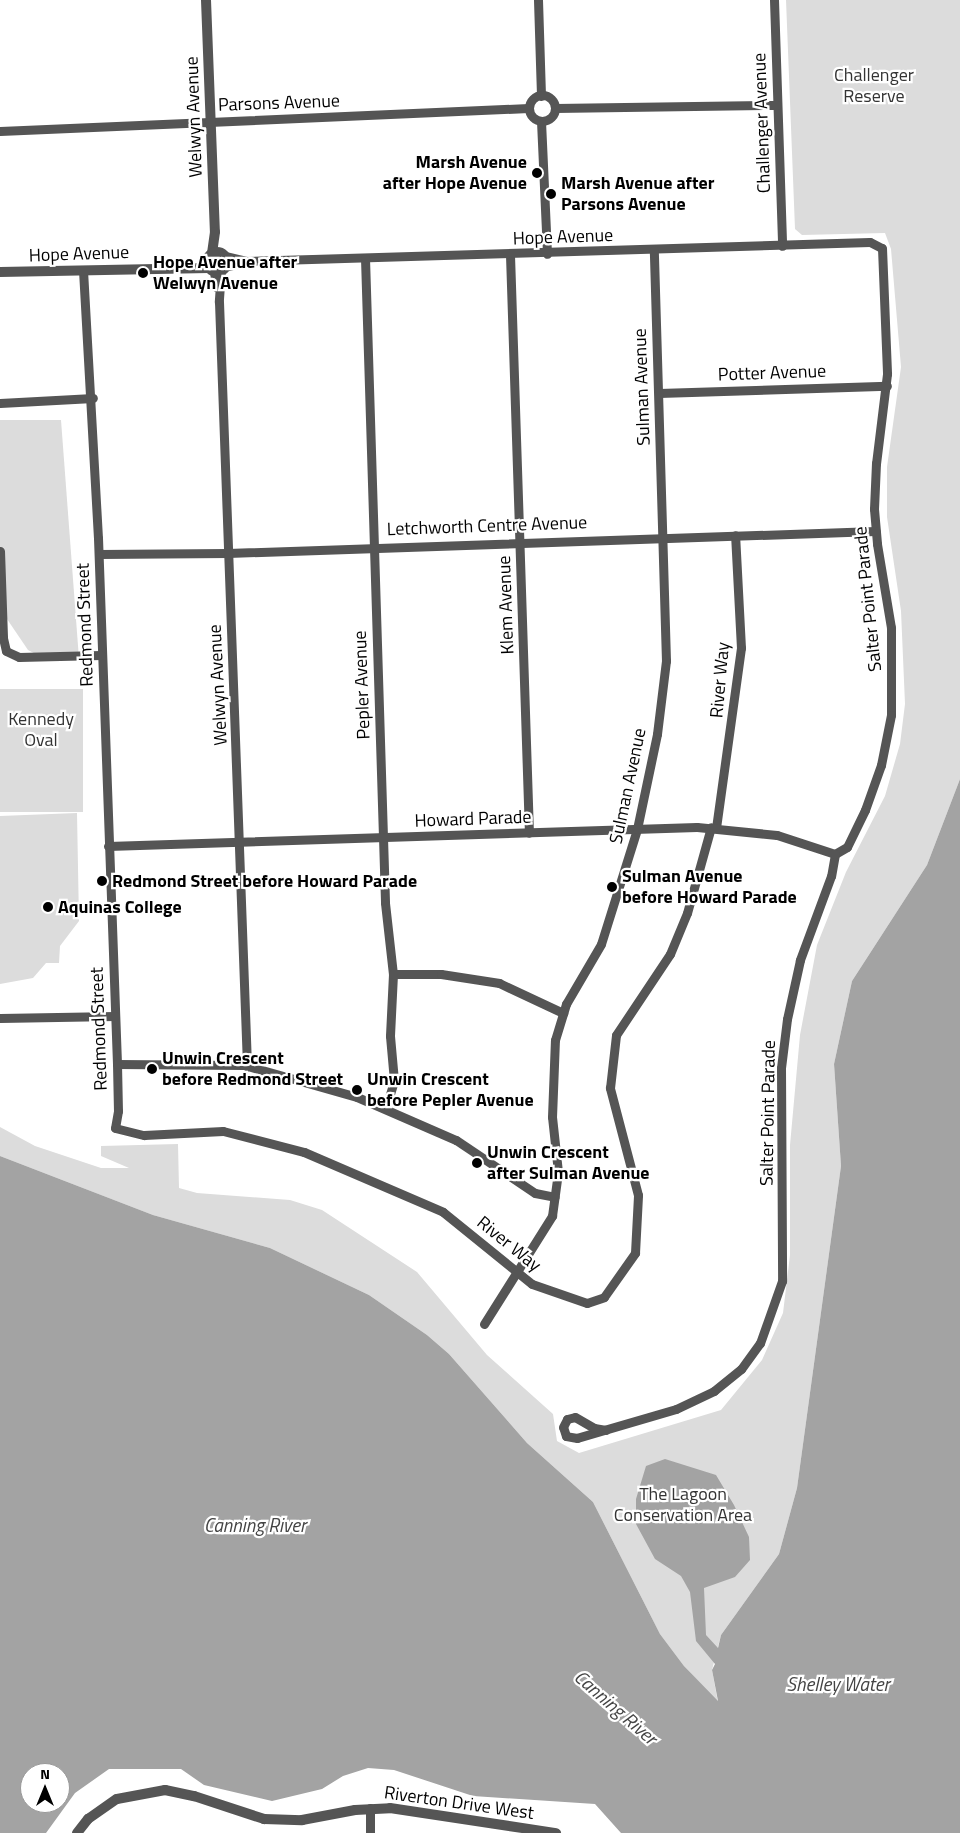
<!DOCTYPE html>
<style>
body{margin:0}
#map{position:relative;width:960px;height:1833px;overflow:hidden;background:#fff;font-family:"Titillium Web",sans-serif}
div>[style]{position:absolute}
.green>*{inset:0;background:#dcdcdc;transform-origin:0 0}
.water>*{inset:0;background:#a3a3a3}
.minor>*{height:9px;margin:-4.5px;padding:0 4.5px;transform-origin:4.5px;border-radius:4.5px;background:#555}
.minor>.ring{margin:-4.5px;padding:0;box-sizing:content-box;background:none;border:9px solid #555;border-radius:50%}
.tertiary>*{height:10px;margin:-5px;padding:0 5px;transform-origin:5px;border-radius:5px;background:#555}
.tertiary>.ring{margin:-5px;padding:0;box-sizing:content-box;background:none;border:10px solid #555;border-radius:50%}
.dots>*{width:14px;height:14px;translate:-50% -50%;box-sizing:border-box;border:2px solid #fff;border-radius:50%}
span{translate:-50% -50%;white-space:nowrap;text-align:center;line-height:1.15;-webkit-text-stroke:4.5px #fff;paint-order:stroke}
.park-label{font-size:18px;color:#333}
.street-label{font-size:18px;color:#000}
.poi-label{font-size:18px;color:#000;font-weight:700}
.right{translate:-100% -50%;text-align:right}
.left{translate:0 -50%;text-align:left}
.water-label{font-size:19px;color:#444;font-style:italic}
.north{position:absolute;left:20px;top:1763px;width:50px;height:50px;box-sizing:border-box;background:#fff;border:1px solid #999;border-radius:50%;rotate:0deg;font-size:14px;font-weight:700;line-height:20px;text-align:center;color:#000}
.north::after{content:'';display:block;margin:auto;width:18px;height:22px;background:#000;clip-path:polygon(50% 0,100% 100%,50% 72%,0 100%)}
</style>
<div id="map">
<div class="green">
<i style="clip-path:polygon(786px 0,960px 0,960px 779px,927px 865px,852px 981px,834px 1064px,841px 1166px,797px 1488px,779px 1554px,721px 1635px,712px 1670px,718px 1703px,684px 1666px,660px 1634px,593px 1502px,527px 1443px,449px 1354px,427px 1335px,369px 1295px,270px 1248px,153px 1215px,0 1156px,0 1127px,35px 1146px,101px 1168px,129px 1168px,101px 1156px,101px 1146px,178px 1144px,179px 1188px,197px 1193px,290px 1200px,322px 1210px,417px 1272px,487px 1355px,553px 1414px,557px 1441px,579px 1453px,721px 1410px,762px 1360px,783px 1313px,790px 1255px,790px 1145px,800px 1035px,817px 945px,846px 872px,885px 796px,900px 744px,905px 704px,901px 611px,887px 517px,887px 467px,901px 367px,891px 249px,885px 233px,802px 235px,795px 229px)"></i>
<i style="clip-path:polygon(0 420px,61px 420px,79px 659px,49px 661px,28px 650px,7px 619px,0 583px)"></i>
<i style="left:0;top:689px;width:83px;height:123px"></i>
<i style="clip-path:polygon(77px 813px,79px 921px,60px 946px,59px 963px,46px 963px,33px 978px,0 984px,0 816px)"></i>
</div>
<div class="water">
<i style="clip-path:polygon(evenodd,960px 779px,960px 1833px,621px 1833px,595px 1804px,473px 1796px,394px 1770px,368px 1768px,343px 1776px,322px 1789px,272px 1801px,204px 1785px,181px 1769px,109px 1769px,75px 1793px,46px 1833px,0 1833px,0 1156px,153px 1215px,270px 1248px,369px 1295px,427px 1335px,449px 1354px,527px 1443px,593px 1502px,660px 1634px,684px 1666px,718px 1701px,712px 1670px,715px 1664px,696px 1641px,690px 1592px,681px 1576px,655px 1559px,636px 1524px,636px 1499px,646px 1466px,665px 1459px,716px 1475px,734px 1505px,749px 1537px,750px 1560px,735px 1577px,704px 1588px,706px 1635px,718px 1648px,721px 1635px,779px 1554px,797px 1488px,841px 1166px,834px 1064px,852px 981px,927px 865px,960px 779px,30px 1773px,60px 1773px,60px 1803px,30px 1803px,30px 1773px)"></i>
</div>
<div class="minor">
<i style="left:538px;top:0;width:96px;rotate:88.2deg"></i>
<i style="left:774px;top:0;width:246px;rotate:88.1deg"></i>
<i class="ring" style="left:529px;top:95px;width:17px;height:17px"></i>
<i style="left:555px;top:108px;width:222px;rotate:-0.8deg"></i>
<i style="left:541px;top:121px;width:133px;rotate:87.4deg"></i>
<i style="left:0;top:131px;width:529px;rotate:-2.49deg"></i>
<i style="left:510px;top:255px;width:578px;rotate:88.12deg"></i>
<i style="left:225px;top:256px;width:23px;rotate:13deg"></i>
<i style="left:247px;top:261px;width:623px;rotate:-1.75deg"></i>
<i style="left:870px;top:242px;width:13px;rotate:27deg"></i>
<i style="left:882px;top:248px;width:126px;rotate:87.7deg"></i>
<i style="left:887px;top:374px;width:90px;rotate:97deg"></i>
<i style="left:876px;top:463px;width:46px;rotate:92.5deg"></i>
<i style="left:874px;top:509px;width:35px;rotate:85deg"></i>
<i style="left:877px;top:544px;width:85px;rotate:80.5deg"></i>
<i style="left:891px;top:628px;width:87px;rotate:90deg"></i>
<i style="left:891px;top:715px;width:51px;rotate:101.3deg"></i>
<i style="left:881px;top:765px;width:48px;rotate:109.6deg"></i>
<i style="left:865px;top:810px;width:41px;rotate:115.9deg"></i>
<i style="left:847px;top:847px;width:14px;rotate:150deg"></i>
<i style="left:835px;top:854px;width:22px;rotate:100deg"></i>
<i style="left:831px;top:876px;width:90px;rotate:110.3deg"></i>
<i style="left:800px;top:960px;width:60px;rotate:102.4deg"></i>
<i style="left:787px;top:1019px;width:49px;rotate:97deg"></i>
<i style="left:781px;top:1068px;width:213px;rotate:89.7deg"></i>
<i style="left:782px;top:1281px;width:66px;rotate:109.5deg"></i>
<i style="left:760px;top:1343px;width:32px;rotate:126deg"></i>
<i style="left:741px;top:1369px;width:35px;rotate:141deg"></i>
<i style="left:714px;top:1391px;width:42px;rotate:154.7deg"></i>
<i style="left:676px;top:1409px;width:103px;rotate:163.7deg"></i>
<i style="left:577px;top:1438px;width:11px;rotate:-170deg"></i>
<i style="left:566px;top:1436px;width:9px;rotate:-108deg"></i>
<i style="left:563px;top:1427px;width:9px;rotate:-63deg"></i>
<i style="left:567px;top:1419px;width:8px;rotate:-14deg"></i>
<i style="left:575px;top:1417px;width:22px;rotate:30deg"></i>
<i style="left:594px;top:1428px;width:12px;rotate:9deg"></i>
<i style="left:365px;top:258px;width:645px;rotate:88.22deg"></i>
<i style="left:385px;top:903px;width:71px;rotate:83.6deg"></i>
<i style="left:393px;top:974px;width:62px;rotate:92.8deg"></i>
<i style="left:390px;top:1036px;width:45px;rotate:84.9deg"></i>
<i style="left:394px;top:1081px;width:28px;rotate:107deg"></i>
<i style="left:225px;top:267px;width:21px;rotate:-14deg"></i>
<i style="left:83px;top:270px;width:268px;rotate:86.8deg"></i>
<i style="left:98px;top:538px;width:526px;rotate:87.93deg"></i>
<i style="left:117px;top:1064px;width:47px;rotate:88.8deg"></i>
<i style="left:118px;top:1111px;width:17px;rotate:100deg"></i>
<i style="left:115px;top:1128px;width:30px;rotate:14deg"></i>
<i style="left:144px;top:1135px;width:79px;rotate:-2.9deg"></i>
<i style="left:223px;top:1131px;width:84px;rotate:14.5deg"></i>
<i style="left:304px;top:1152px;width:151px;rotate:23.3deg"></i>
<i style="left:443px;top:1212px;width:114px;rotate:39deg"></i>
<i style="left:532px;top:1284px;width:58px;rotate:19.1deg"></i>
<i style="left:587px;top:1303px;width:18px;rotate:-19deg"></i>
<i style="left:604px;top:1297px;width:54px;rotate:-54.8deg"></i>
<i style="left:635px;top:1253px;width:58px;rotate:-87deg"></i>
<i style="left:638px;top:1195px;width:111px;rotate:-104.7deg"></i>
<i style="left:610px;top:1088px;width:53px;rotate:-83.5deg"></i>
<i style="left:616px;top:1035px;width:97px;rotate:-56.3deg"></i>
<i style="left:670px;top:954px;width:44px;rotate:-67.5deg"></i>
<i style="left:687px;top:913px;width:89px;rotate:-74.4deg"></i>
<i style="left:221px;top:270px;width:32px;rotate:94deg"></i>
<i style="left:219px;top:302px;width:765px;rotate:87.9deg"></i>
<i style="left:214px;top:271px;width:16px;rotate:83deg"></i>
<i style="left:659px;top:393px;width:228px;rotate:-1.8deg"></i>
<i style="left:0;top:403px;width:93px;rotate:-3.1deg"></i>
<i style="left:0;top:551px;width:87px;rotate:88deg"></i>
<i style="left:3px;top:638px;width:13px;rotate:77deg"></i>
<i style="left:6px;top:651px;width:14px;rotate:25deg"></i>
<i style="left:19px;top:657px;width:82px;rotate:-1.4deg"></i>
<i style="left:99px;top:554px;width:129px;rotate:-0.4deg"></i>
<i style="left:228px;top:553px;width:648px;rotate:-1.94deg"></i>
<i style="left:716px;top:828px;width:182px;rotate:-82.1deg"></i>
<i style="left:741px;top:648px;width:113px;rotate:-93deg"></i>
<i style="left:108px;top:846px;width:589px;rotate:-1.85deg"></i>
<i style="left:697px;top:827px;width:80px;rotate:5.7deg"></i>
<i style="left:777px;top:835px;width:61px;rotate:18.1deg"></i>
<i style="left:393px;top:974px;width:48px"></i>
<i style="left:441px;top:974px;width:59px;rotate:8.8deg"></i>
<i style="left:499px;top:983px;width:71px;rotate:25.1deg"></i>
<i style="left:0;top:1018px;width:115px;rotate:-1deg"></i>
<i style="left:117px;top:1064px;width:127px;rotate:0.5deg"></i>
<i style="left:244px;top:1065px;width:117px;rotate:15.8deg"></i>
<i style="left:357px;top:1097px;width:108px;rotate:23.5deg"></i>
<i style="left:456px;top:1140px;width:95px;rotate:33.9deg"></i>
<i style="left:535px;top:1193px;width:20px;rotate:11deg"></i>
<i style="left:484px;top:1324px;width:128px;rotate:-57.8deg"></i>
<i style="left:552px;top:1216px;width:44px;rotate:-82.2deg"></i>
<i style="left:558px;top:1172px;width:55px;rotate:-96.2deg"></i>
<i style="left:552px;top:1117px;width:77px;rotate:-87.8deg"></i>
<i style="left:555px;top:1040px;width:38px;rotate:-73deg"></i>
<i style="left:566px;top:1004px;width:69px;rotate:-59.7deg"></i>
<i style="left:601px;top:944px;width:121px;rotate:-72.6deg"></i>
<i style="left:637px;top:829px;width:97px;rotate:-78.1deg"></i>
<i style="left:657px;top:734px;width:74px;rotate:-83deg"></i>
<i style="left:666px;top:661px;width:411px;rotate:-91.7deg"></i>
<i style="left:370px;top:1833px;width:25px;rotate:-90deg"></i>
</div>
<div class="tertiary">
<i style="left:206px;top:0;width:232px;rotate:87.8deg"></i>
<i style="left:215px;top:232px;width:21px;rotate:98deg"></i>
<i class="ring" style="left:207px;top:252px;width:10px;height:10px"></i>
<i style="left:0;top:272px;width:209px;rotate:-1.1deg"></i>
<i style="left:77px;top:1833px;width:18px;rotate:-52deg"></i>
<i style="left:88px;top:1819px;width:35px;rotate:-35deg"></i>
<i style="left:117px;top:1799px;width:49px;rotate:-10.6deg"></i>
<i style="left:165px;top:1790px;width:30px;rotate:12deg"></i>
<i style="left:194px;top:1796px;width:74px;rotate:18.2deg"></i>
<i style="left:264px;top:1819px;width:38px;rotate:2deg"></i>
<i style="left:302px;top:1820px;width:54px;rotate:-10.7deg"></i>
<i style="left:355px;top:1810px;width:35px;rotate:-3deg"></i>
<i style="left:390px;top:1808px;width:168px;rotate:8.6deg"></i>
</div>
<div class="dots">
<i style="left:537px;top:173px;background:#000"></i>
<i style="left:551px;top:194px;background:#000"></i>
<i style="left:143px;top:273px;background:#000"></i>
<i style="left:102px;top:881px;background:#000"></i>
<i style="left:612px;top:887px;background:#000"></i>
<i style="left:48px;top:907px;background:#000"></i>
<i style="left:152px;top:1069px;background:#000"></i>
<i style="left:357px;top:1090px;background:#000"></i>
<i style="left:477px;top:1163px;background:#000"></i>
</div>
<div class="park-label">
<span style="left:874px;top:86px">Challenger<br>Reserve</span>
<span style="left:41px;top:730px">Kennedy<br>Oval</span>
<span style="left:683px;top:1505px">The Lagoon<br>Conservation Area</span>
</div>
<div class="street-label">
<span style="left:279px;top:103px;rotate:-2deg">Parsons Avenue</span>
<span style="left:194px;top:117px;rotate:-92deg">Welwyn Avenue</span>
<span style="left:762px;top:123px;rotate:-92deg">Challenger Avenue</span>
<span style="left:563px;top:237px;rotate:-2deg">Hope Avenue</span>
<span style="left:79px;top:254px;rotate:-2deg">Hope Avenue</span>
<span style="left:772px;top:373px;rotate:-2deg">Potter Avenue</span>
<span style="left:642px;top:387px;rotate:-92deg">Sulman Avenue</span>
<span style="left:487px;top:526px;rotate:-2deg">Letchworth Centre Avenue</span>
<span style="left:868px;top:599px;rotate:-96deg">Salter Point Parade</span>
<span style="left:506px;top:605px;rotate:-92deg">Klem Avenue</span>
<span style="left:85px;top:625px;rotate:-92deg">Redmond Street</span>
<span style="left:720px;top:680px;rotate:-85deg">River Way</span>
<span style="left:218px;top:685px;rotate:-93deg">Welwyn Avenue</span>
<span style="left:362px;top:685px;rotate:-92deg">Pepler Avenue</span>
<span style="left:628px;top:786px;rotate:-78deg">Sulman Avenue</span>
<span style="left:473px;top:819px;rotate:-2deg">Howard Parade</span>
<span style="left:99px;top:1029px;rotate:-92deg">Redmond Street</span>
<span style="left:768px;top:1113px;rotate:-89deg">Salter Point Parade</span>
<span style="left:509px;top:1244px;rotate:39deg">River Way</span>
<span style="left:459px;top:1803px;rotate:8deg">Riverton Drive West</span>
</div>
<div class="poi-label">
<span class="right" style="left:527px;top:173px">Marsh Avenue<br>after Hope Avenue</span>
<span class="left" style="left:561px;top:194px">Marsh Avenue after<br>Parsons Avenue</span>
<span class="left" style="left:153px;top:273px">Hope Avenue after<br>Welwyn Avenue</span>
<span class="left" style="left:622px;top:887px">Sulman Avenue<br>before Howard Parade</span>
<span class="left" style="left:112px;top:881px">Redmond Street before Howard Parade</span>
<span class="left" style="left:58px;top:907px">Aquinas College</span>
<span class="left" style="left:162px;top:1069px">Unwin Crescent<br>before Redmond Street</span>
<span class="left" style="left:367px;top:1090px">Unwin Crescent<br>before Pepler Avenue</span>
<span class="left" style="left:487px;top:1163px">Unwin Crescent<br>after Sulman Avenue</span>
</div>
<div class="water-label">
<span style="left:255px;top:1525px">Canning River</span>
<span style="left:838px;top:1684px">Shelley Water</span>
<span style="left:616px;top:1707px;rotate:41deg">Canning River</span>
</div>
<div class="north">N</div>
</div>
